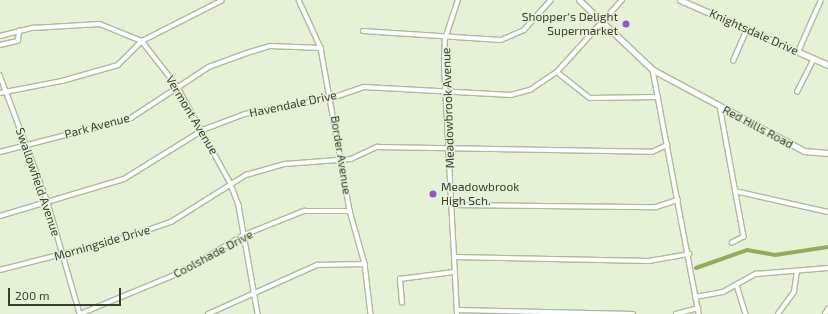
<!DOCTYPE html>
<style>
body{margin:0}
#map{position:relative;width:828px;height:314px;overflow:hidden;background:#e6f2d6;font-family:"Exo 2",sans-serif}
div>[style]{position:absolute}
.canal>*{height:4px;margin:-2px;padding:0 2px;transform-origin:2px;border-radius:2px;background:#91ac61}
.roads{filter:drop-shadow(1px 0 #aeb99d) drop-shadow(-1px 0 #aeb99d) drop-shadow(0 1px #aeb99d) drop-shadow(0 -1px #aeb99d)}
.street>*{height:3.5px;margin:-1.75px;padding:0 1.75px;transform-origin:1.75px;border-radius:1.75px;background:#fff}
.secondary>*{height:5px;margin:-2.5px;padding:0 2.5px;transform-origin:2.5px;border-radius:2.5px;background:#fff}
.dots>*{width:11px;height:11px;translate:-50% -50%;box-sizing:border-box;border:2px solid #e6f2d6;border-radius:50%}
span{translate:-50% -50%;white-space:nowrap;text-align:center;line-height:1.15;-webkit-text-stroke:3px #e6f2d6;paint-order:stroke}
.poi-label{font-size:12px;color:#393e32}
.right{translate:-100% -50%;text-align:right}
.left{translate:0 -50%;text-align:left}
.street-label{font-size:12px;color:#393e32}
.scale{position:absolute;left:8px;top:288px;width:113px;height:18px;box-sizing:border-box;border:2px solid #393e32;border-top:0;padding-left:5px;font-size:12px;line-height:14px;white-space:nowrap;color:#393e32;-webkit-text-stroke:3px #e6f2d6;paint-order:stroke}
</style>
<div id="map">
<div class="canal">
<i style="left:696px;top:268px;width:54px;rotate:-19.4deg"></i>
<i style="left:747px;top:250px;width:28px;rotate:10deg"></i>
<i style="left:775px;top:255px;width:54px;rotate:-8.6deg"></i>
</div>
<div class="roads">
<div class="street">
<i style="left:299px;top:0;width:53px;rotate:65.4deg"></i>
<i style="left:321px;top:48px;width:166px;rotate:79.9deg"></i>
<i style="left:350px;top:211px;width:55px;rotate:74.2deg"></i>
<i style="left:365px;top:264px;width:50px;rotate:83.2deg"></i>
<i style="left:363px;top:31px;width:138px;rotate:3.7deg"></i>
<i style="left:501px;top:40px;width:25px;rotate:-23deg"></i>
<i style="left:524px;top:30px;width:40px;rotate:-48deg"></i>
<i style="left:0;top:36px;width:34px;rotate:-14deg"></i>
<i style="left:33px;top:28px;width:67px;rotate:-3.4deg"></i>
<i style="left:100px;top:24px;width:45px;rotate:22deg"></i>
<i style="left:142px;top:41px;width:57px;rotate:52.1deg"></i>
<i style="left:177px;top:86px;width:110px;rotate:61.1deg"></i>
<i style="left:230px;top:182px;width:26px;rotate:69deg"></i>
<i style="left:239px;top:206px;width:110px;rotate:80deg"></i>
<i style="left:0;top:45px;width:18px;rotate:-13deg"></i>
<i style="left:18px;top:41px;width:10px;rotate:-84deg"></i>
<i style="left:798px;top:52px;width:57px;rotate:-66.1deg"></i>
<i style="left:733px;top:61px;width:35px;rotate:-66deg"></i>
<i style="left:653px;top:70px;width:248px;rotate:79.3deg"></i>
<i style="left:557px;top:72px;width:42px;rotate:38.2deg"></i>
<i style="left:590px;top:98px;width:68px;rotate:-0.8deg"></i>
<i style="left:0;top:75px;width:137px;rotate:69.4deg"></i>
<i style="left:48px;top:203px;width:116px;rotate:73.9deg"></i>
<i style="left:797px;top:92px;width:37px;rotate:-63deg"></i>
<i style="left:0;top:93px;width:63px;rotate:-11deg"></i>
<i style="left:62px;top:81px;width:58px;rotate:-15.9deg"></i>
<i style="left:118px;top:65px;width:34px;rotate:-45deg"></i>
<i style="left:142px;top:41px;width:89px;rotate:-26.9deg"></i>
<i style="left:720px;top:106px;width:133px;rotate:79.6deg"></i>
<i style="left:744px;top:237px;width:13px;rotate:153deg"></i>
<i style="left:0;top:152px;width:135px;rotate:-14.5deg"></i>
<i style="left:131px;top:118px;width:93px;rotate:-33.2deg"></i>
<i style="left:209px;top:67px;width:40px;rotate:-20.2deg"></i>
<i style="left:247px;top:53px;width:24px;rotate:-17deg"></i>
<i style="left:270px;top:46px;width:51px;rotate:2.2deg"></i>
<i style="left:735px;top:191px;width:95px;rotate:12.7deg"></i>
<i style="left:452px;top:205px;width:204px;rotate:0.6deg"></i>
<i style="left:656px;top:207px;width:23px;rotate:-18deg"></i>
<i style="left:0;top:216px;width:129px;rotate:-16.6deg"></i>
<i style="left:124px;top:179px;width:93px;rotate:-31.8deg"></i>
<i style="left:203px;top:130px;width:45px;rotate:-20.9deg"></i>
<i style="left:245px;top:114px;width:88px;rotate:-10.4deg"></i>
<i style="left:332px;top:98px;width:34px;rotate:-19deg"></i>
<i style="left:364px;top:87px;width:147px;rotate:3.1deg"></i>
<i style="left:511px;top:95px;width:20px;rotate:-15deg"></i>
<i style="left:530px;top:90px;width:32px;rotate:-34deg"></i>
<i style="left:557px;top:72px;width:97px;rotate:-47.9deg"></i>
<i style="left:454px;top:257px;width:195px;rotate:1.2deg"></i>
<i style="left:649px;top:261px;width:41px;rotate:-9.9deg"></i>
<i style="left:0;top:270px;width:129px;rotate:-14.4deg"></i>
<i style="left:125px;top:238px;width:49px;rotate:-19.2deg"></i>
<i style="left:171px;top:222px;width:89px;rotate:-32.1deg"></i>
<i style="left:246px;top:175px;width:41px;rotate:-15.8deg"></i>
<i style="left:285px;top:164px;width:66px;rotate:-4.3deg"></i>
<i style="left:351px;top:159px;width:29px;rotate:-25deg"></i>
<i style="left:377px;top:147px;width:275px;rotate:1deg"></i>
<i style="left:652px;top:152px;width:17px;rotate:-25deg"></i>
<i style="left:737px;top:285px;width:30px;rotate:73deg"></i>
<i style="left:695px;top:297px;width:28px;rotate:-10deg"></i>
<i style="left:723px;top:292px;width:38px;rotate:-29deg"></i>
<i style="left:756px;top:274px;width:72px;rotate:-4.8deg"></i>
<i style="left:402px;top:303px;width:24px;rotate:-95deg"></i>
<i style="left:400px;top:279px;width:54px;rotate:-7.4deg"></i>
<i style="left:457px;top:310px;width:176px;rotate:1.3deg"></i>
<i style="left:80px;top:314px;width:110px;rotate:-22.4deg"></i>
<i style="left:182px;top:272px;width:72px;rotate:-30.8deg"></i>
<i style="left:244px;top:235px;width:65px;rotate:-21.8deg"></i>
<i style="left:304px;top:211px;width:46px"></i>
<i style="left:208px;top:314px;width:120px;rotate:-24.2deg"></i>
<i style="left:317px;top:265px;width:48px;rotate:-1.2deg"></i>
<i style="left:457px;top:314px;width:249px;rotate:-93deg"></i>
<i style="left:444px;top:65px;width:26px;rotate:-88deg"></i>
<i style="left:445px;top:39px;width:41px;rotate:-71.6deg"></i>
<i style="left:676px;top:314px;width:23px;rotate:-15deg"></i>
<i style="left:778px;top:314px;width:27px;rotate:-54deg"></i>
<i style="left:794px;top:292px;width:21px;rotate:-82deg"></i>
<i style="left:825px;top:314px;width:6px;rotate:-59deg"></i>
</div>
<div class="secondary">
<i style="left:579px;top:0;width:102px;rotate:43.4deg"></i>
<i style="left:653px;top:70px;width:171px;rotate:28.2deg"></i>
<i style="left:804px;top:151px;width:24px;rotate:5deg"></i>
<i style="left:680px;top:0;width:162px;rotate:23.7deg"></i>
</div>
</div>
<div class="dots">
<i style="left:626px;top:24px;background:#9355cc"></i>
<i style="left:433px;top:194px;background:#9355cc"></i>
</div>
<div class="poi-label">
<span class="right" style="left:618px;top:24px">Shopper's Delight<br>Supermarket</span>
<span class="left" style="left:441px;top:194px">Meadowbrook<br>High Sch.</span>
</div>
<div class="street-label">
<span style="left:754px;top:32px;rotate:24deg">Knightsdale Drive</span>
<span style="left:293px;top:104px;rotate:-12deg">Havendale Drive</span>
<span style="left:448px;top:108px;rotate:-92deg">Meadowbrook Avenue</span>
<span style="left:192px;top:115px;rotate:59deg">Vermont Avenue</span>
<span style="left:97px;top:126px;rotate:-15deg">Park Avenue</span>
<span style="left:758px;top:127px;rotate:28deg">Red Hills Road</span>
<span style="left:341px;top:155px;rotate:81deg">Border Avenue</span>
<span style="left:38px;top:182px;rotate:71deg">Swallowfield Avenue</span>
<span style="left:102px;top:243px;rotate:-16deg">Morningside Drive</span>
<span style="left:213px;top:254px;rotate:-28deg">Coolshade Drive</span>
</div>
<div class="scale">200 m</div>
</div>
